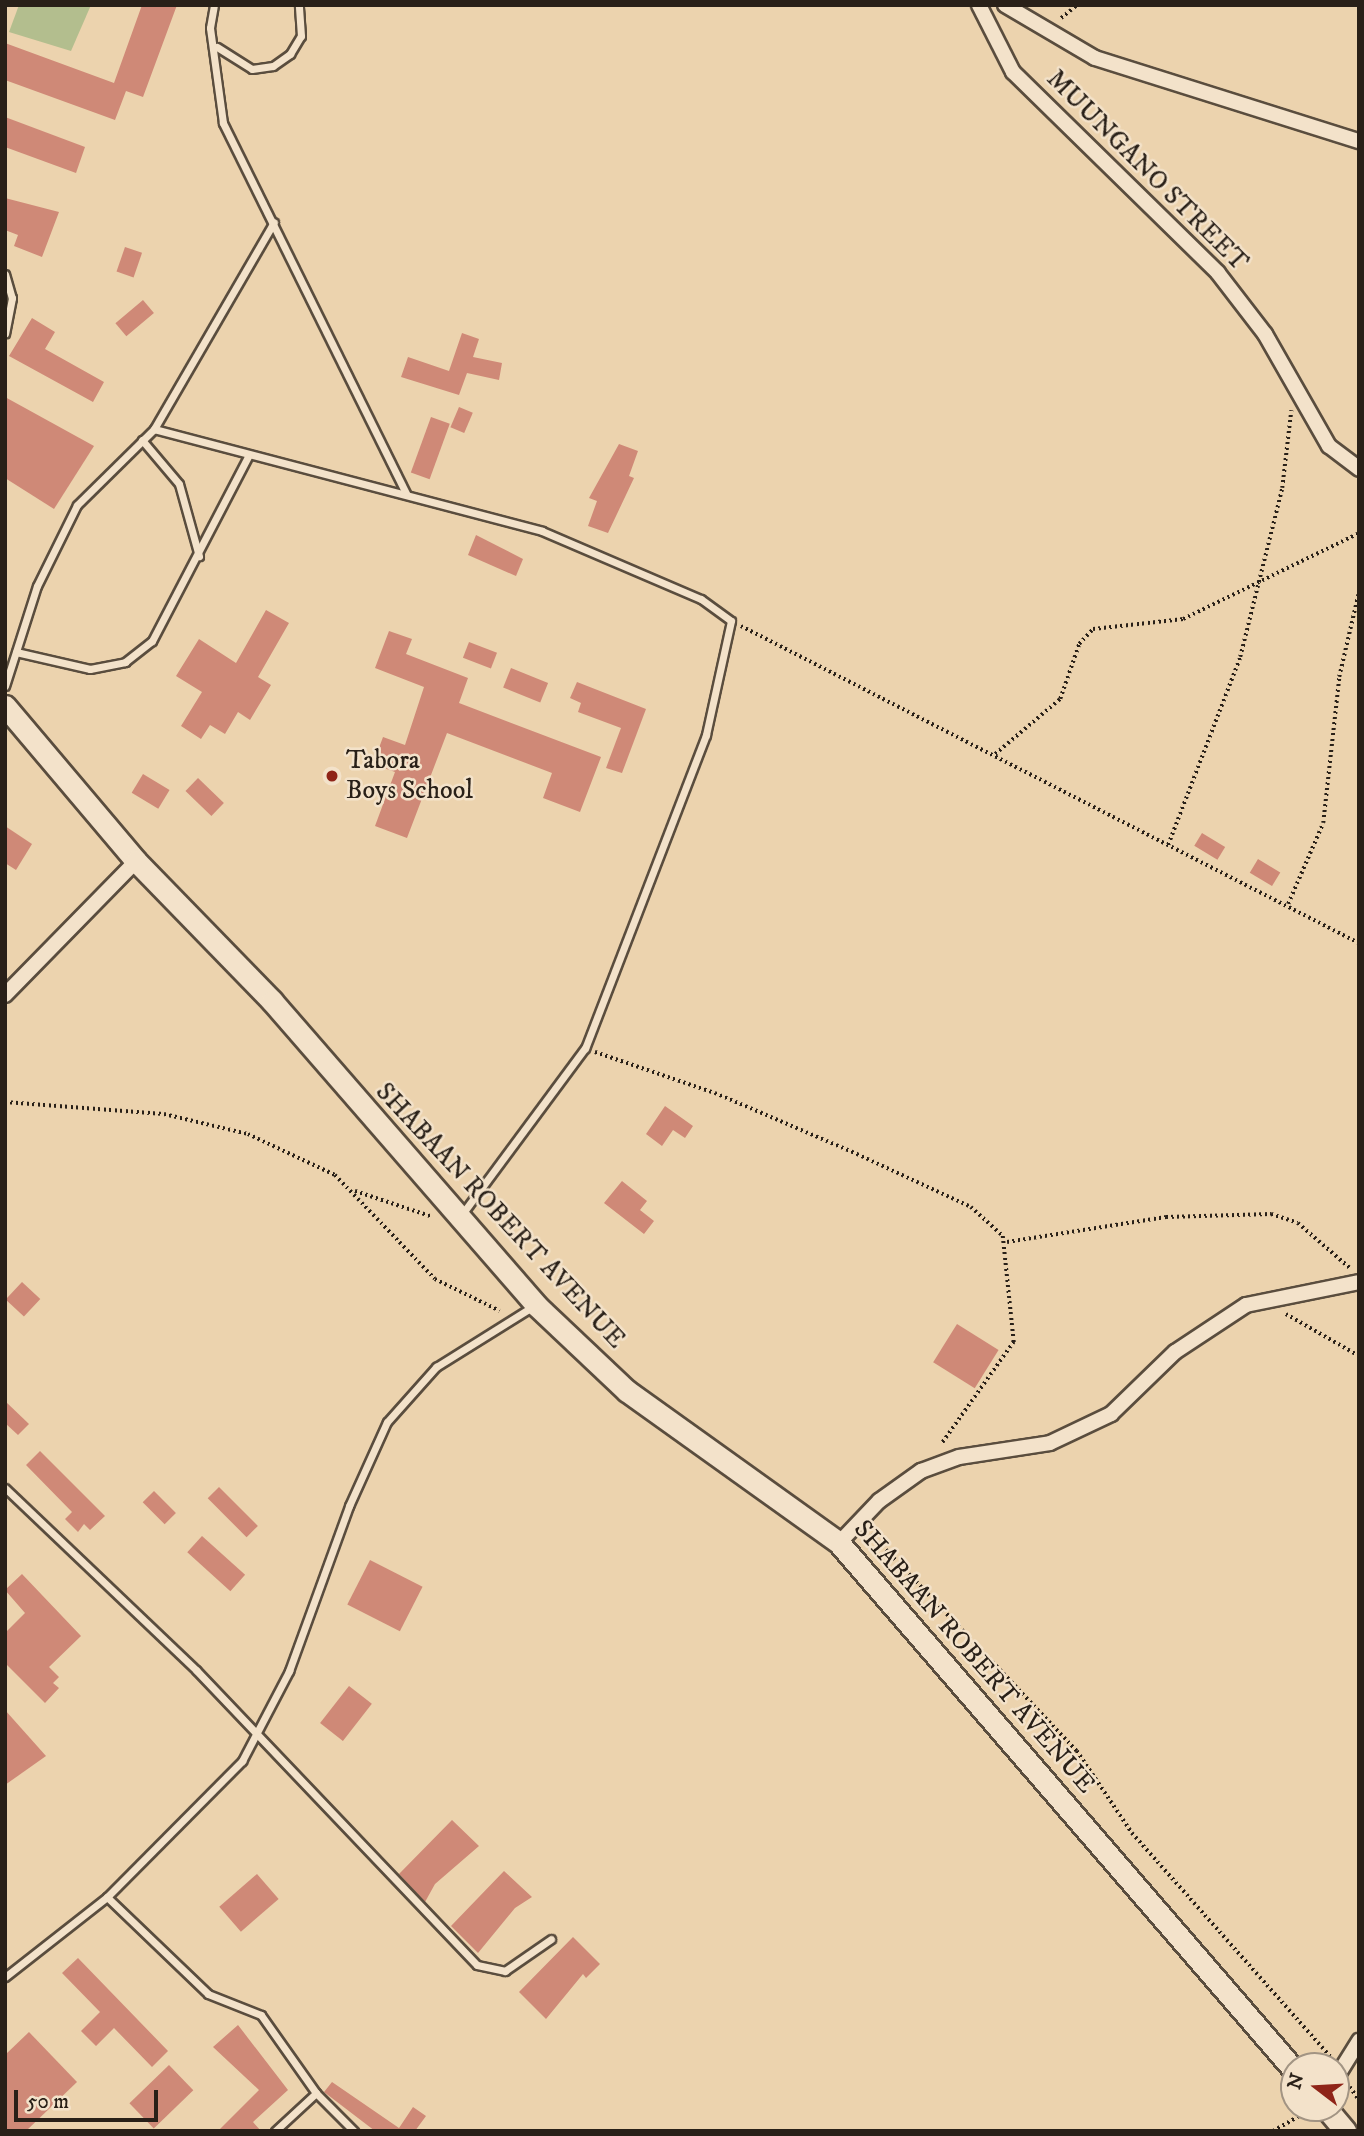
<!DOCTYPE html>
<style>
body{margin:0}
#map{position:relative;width:1364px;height:2136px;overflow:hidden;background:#ecd3ae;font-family:"IM FELL DW Pica",serif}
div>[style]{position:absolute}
.green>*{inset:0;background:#b3be8e}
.building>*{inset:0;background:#cf8977;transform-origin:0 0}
.path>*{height:3.5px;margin-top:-1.75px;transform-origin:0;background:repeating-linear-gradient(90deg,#292018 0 2px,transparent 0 5.5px)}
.roads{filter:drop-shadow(2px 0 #5a4d3e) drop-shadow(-2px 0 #5a4d3e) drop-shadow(0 2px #5a4d3e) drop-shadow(0 -2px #5a4d3e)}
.lane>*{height:7px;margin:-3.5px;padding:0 3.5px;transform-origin:3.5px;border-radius:3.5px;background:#f3e2ca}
.street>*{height:14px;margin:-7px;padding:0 7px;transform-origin:7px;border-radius:7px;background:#f3e2ca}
.secondary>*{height:21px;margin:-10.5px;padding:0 10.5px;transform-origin:10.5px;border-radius:10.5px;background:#f3e2ca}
.dots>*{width:19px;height:19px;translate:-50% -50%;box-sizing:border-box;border:4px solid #f3e2ca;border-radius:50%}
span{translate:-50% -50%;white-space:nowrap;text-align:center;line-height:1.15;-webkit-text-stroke:5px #f3e2ca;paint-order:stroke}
.street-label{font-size:26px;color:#292018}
.poi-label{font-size:26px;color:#292018}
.left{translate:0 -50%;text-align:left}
.frame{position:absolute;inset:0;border:7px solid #292018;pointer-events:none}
.north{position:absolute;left:1280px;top:2052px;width:70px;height:70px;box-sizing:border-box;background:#f3e2ca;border:2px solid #a29483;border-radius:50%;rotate:287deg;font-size:19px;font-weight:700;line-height:28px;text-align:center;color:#292018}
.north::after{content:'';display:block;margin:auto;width:24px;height:32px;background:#8f2418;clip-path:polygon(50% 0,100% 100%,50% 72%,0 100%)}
.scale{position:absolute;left:14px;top:2090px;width:144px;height:32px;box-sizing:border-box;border:4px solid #292018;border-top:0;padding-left:9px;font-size:21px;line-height:24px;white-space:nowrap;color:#292018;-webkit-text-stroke:5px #f3e2ca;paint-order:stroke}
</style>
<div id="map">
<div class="green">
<i style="clip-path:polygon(19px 5px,91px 5px,71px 51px,9px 32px)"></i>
</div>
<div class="building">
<i style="clip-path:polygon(142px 5px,177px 5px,143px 97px,126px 91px,115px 120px,5px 80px,5px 43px,114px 83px)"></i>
<i style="clip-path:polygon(5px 117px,85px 147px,76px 173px,5px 147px)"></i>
<i style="clip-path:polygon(5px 198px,59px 212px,42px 257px,14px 246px,18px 235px,5px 230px)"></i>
<i style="left:125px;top:247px;width:18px;height:26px;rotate:19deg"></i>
<i style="left:143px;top:300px;width:17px;height:36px;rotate:50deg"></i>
<i style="clip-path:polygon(32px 318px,55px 332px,45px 349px,104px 382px,93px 402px,9px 356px)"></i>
<i style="clip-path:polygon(462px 333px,479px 339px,473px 357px,502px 363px,499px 380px,467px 373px,459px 395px,401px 377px,408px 357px,449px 371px)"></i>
<i style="clip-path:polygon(5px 397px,94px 446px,54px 509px,5px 478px)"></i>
<i style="left:459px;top:407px;width:15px;height:22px;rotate:23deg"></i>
<i style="left:431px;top:417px;width:20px;height:59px;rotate:20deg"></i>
<i style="clip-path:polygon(619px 444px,638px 451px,629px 476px,634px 478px,608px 533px,588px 526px,597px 501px,589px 498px)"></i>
<i style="clip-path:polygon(476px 535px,523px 559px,516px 576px,468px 555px)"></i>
<i style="clip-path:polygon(266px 610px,289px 623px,258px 677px,271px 685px,250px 720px,238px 712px,225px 734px,210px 725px,201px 739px,181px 726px,202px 692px,176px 676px,199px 639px,236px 663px)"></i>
<i style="clip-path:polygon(389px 631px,412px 639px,406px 654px,468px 678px,459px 703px,601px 757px,580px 812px,543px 798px,552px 773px,447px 733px,407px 838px,375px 826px,395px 772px,373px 764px,383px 737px,405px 745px,424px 687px,375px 668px)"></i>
<i style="left:469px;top:642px;width:30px;height:17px;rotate:21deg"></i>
<i style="left:511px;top:668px;width:40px;height:21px;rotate:22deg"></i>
<i style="clip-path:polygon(577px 682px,646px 709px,622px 773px,606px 768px,621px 728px,578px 712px,581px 703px,570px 698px)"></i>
<i style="left:143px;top:774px;width:31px;height:22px;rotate:31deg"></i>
<i style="left:198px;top:778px;width:36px;height:18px;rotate:44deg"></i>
<i style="clip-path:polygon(5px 826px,32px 844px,16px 870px,5px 863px)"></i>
<i style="left:1202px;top:833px;width:27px;height:15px;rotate:31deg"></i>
<i style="left:1258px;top:859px;width:26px;height:16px;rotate:31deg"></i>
<i style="clip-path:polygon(665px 1106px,693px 1126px,685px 1138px,673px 1130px,662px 1146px,646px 1134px)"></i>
<i style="clip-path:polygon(622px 1181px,647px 1201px,640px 1210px,654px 1221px,644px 1234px,604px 1203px)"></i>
<i style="left:22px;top:1282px;width:25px;height:24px;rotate:43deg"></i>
<i style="left:957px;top:1324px;width:49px;height:45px;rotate:32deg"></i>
<i style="clip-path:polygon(5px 1401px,29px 1424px,18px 1435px,5px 1423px)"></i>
<i style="clip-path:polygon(40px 1451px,105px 1516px,90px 1530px,84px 1524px,78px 1532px,65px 1519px,72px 1512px,26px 1465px)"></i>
<i style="left:219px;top:1487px;width:55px;height:16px;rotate:45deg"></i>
<i style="left:154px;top:1491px;width:31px;height:16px;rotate:45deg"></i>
<i style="left:202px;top:1536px;width:58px;height:22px;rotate:42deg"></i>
<i style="left:370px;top:1560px;width:59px;height:50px;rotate:27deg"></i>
<i style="clip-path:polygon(22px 1574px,81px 1636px,49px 1667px,59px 1677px,53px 1683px,59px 1688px,45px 1703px,5px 1663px,5px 1633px,25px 1613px,5px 1590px)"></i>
<i style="left:349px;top:1686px;width:29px;height:47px;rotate:38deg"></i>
<i style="clip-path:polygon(5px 1710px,46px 1756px,5px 1785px)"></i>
<i style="clip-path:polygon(452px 1820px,479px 1846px,435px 1884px,425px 1902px,399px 1874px)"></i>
<i style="clip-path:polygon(504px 1871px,532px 1897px,515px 1908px,478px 1953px,451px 1926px)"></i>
<i style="left:257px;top:1874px;width:33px;height:50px;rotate:49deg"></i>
<i style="clip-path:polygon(573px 1937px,600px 1964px,586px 1978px,583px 1974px,546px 2019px,519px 1992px)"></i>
<i style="clip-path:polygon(78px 1958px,168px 2051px,152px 2067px,114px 2028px,96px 2046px,81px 2031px,100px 2012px,62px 1973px)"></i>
<i style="clip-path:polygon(238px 2025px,288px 2090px,253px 2122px,261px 2131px,218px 2131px,259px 2090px,213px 2047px)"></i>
<i style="clip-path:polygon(29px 2032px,77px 2082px,26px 2131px,5px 2131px,5px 2055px)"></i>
<i style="left:169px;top:2065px;width:35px;height:55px;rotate:46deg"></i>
<i style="clip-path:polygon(332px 2082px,399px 2128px,413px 2107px,426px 2116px,415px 2131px,375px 2131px,324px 2092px)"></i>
</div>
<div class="path">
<i style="left:1061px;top:18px;width:21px;rotate:-39deg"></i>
<i style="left:741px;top:626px;width:695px;rotate:27.16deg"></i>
<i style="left:995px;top:754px;width:85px;rotate:-40.2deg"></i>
<i style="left:1060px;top:699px;width:58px;rotate:-70.9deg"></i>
<i style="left:1079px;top:644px;width:21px;rotate:-47deg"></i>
<i style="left:1093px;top:629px;width:91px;rotate:-6.3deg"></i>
<i style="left:1183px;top:619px;width:196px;rotate:-26deg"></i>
<i style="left:1168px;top:845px;width:201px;rotate:-69deg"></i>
<i style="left:1240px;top:657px;width:174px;rotate:-76deg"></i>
<i style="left:1282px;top:488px;width:78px;rotate:-83.3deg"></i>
<i style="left:1288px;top:904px;width:88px;rotate:-66.6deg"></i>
<i style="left:1323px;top:823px;width:147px;rotate:-83.7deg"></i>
<i style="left:1339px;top:677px;width:88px;rotate:-76.9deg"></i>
<i style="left:595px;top:1052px;width:127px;rotate:18.9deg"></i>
<i style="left:715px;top:1093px;width:155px;rotate:23.2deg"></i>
<i style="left:857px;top:1154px;width:126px;rotate:24.9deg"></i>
<i style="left:971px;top:1207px;width:43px;rotate:42.2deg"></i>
<i style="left:1003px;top:1236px;width:107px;rotate:84.1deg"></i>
<i style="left:1014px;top:1342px;width:126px;rotate:125.3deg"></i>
<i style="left:5px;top:1102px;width:159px;rotate:4.3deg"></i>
<i style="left:164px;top:1114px;width:86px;rotate:13.4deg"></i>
<i style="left:248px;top:1134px;width:96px;rotate:25.2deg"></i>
<i style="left:335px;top:1175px;width:144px;rotate:46.1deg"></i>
<i style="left:435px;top:1279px;width:72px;rotate:26.2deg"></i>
<i style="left:355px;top:1191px;width:82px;rotate:18.4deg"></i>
<i style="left:1007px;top:1242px;width:161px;rotate:-8.9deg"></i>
<i style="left:1166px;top:1217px;width:105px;rotate:-1.6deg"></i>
<i style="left:1271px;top:1214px;width:28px;rotate:18deg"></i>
<i style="left:1298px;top:1223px;width:69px;rotate:40.9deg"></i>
<i style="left:1286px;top:1314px;width:84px;rotate:29.9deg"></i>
<i style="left:871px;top:1534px;width:299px;rotate:46.5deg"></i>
<i style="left:1077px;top:1751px;width:99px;rotate:56.1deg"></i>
<i style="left:1132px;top:1833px;width:300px;rotate:48.4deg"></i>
<i style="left:1350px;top:2087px;width:16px;rotate:55deg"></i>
<i style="left:1273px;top:2131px;width:39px;rotate:-30deg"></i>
</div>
<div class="roads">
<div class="lane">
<i style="left:214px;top:5px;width:23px;rotate:100deg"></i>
<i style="left:210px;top:28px;width:96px;rotate:82.2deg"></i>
<i style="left:223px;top:123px;width:413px;rotate:63.7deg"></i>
<i style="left:217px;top:47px;width:41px;rotate:32.2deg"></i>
<i style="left:252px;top:69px;width:21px;rotate:-8deg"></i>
<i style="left:273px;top:66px;width:21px;rotate:-35deg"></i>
<i style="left:290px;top:54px;width:21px;rotate:-59deg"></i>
<i style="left:301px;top:36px;width:31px;rotate:-94deg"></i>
<i style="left:5px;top:274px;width:25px;rotate:74deg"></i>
<i style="left:12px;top:298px;width:36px;rotate:101deg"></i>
<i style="left:154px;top:429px;width:401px;rotate:14.7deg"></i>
<i style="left:542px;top:531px;width:173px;rotate:23.2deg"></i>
<i style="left:701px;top:599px;width:37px;rotate:36deg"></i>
<i style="left:731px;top:621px;width:117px;rotate:102.4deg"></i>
<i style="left:706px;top:735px;width:336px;rotate:111.1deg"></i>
<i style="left:585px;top:1048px;width:210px;rotate:126.5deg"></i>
<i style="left:142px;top:440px;width:57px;rotate:49.9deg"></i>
<i style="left:179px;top:484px;width:75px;rotate:74.5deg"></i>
<i style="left:16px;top:652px;width:76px;rotate:12.9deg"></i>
<i style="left:90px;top:669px;width:36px;rotate:-11deg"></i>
<i style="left:125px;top:662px;width:34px;rotate:-38deg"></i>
<i style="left:152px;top:641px;width:210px;rotate:-62.5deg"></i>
<i style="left:5px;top:686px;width:105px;rotate:-72.3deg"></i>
<i style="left:37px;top:586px;width:90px;rotate:-63.7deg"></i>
<i style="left:77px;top:505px;width:108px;rotate:-44.6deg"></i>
<i style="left:154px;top:429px;width:239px;rotate:-59.9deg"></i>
<i style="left:5px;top:1488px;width:264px;rotate:43.6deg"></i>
<i style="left:196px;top:1670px;width:407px;rotate:46.4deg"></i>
<i style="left:477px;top:1965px;width:29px;rotate:12deg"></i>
<i style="left:505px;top:1971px;width:56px;rotate:-34.8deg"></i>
<i style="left:107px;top:1897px;width:140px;rotate:43.8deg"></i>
<i style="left:208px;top:1994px;width:57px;rotate:21.6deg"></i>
<i style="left:261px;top:2015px;width:95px;rotate:54.8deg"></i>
<i style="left:316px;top:2093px;width:54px;rotate:45deg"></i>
<i style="left:5px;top:1977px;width:130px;rotate:-38.1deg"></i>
<i style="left:107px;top:1897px;width:192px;rotate:-45.2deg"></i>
<i style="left:242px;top:1761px;width:102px;rotate:-62.4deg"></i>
<i style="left:289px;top:1671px;width:176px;rotate:-70deg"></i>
<i style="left:349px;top:1506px;width:92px;rotate:-65.7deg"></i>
<i style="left:387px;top:1422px;width:74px;rotate:-48.3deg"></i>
<i style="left:436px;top:1367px;width:113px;rotate:-32deg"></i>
<i style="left:275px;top:2131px;width:56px;rotate:-42.8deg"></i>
</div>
<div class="street">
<i style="left:979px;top:5px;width:75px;rotate:63.1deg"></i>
<i style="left:1013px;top:72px;width:287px;rotate:44.4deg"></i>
<i style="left:1218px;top:273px;width:77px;rotate:52.4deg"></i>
<i style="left:1265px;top:334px;width:129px;rotate:60.3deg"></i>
<i style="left:1329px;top:446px;width:38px;rotate:37deg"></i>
<i style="left:1005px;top:5px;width:104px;rotate:30.5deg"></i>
<i style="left:1095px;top:58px;width:277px;rotate:17.5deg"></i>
<i style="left:5px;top:995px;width:187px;rotate:-45.6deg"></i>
<i style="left:839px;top:1543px;width:58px;rotate:-46.4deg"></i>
<i style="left:879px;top:1501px;width:52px;rotate:-35.5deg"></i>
<i style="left:921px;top:1471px;width:40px;rotate:-20.2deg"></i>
<i style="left:959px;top:1457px;width:92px;rotate:-8.7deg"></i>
<i style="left:1050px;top:1443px;width:68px;rotate:-25.4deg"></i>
<i style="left:1111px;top:1414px;width:89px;rotate:-44.1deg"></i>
<i style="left:1175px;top:1352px;width:85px;rotate:-33.5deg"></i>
<i style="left:1246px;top:1305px;width:115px;rotate:-11.5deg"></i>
<i style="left:1336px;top:2078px;width:44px;rotate:-58.1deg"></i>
</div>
<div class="secondary">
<i style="left:5px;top:706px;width:203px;rotate:49.8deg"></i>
<i style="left:136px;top:861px;width:195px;rotate:45.8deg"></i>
<i style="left:272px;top:1001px;width:403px;rotate:49deg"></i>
<i style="left:536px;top:1305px;width:125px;rotate:43.4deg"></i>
<i style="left:627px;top:1391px;width:261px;rotate:35.6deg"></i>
<i style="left:839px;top:1543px;width:696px;rotate:49.19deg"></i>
<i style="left:1326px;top:2108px;width:30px;rotate:50deg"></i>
</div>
</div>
<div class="dots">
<i style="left:332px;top:776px;background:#8f2418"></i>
</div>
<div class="street-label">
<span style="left:1147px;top:171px;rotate:45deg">MUUNGANO STREET</span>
<span style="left:500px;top:1216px;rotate:47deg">SHABAAN ROBERT AVENUE</span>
<span style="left:974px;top:1657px;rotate:49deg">SHABAAN ROBERT AVENUE</span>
</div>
<div class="poi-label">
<span class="left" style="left:346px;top:776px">Tabora<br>Boys School</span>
</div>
<div class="frame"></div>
<div class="north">N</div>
<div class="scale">50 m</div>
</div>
